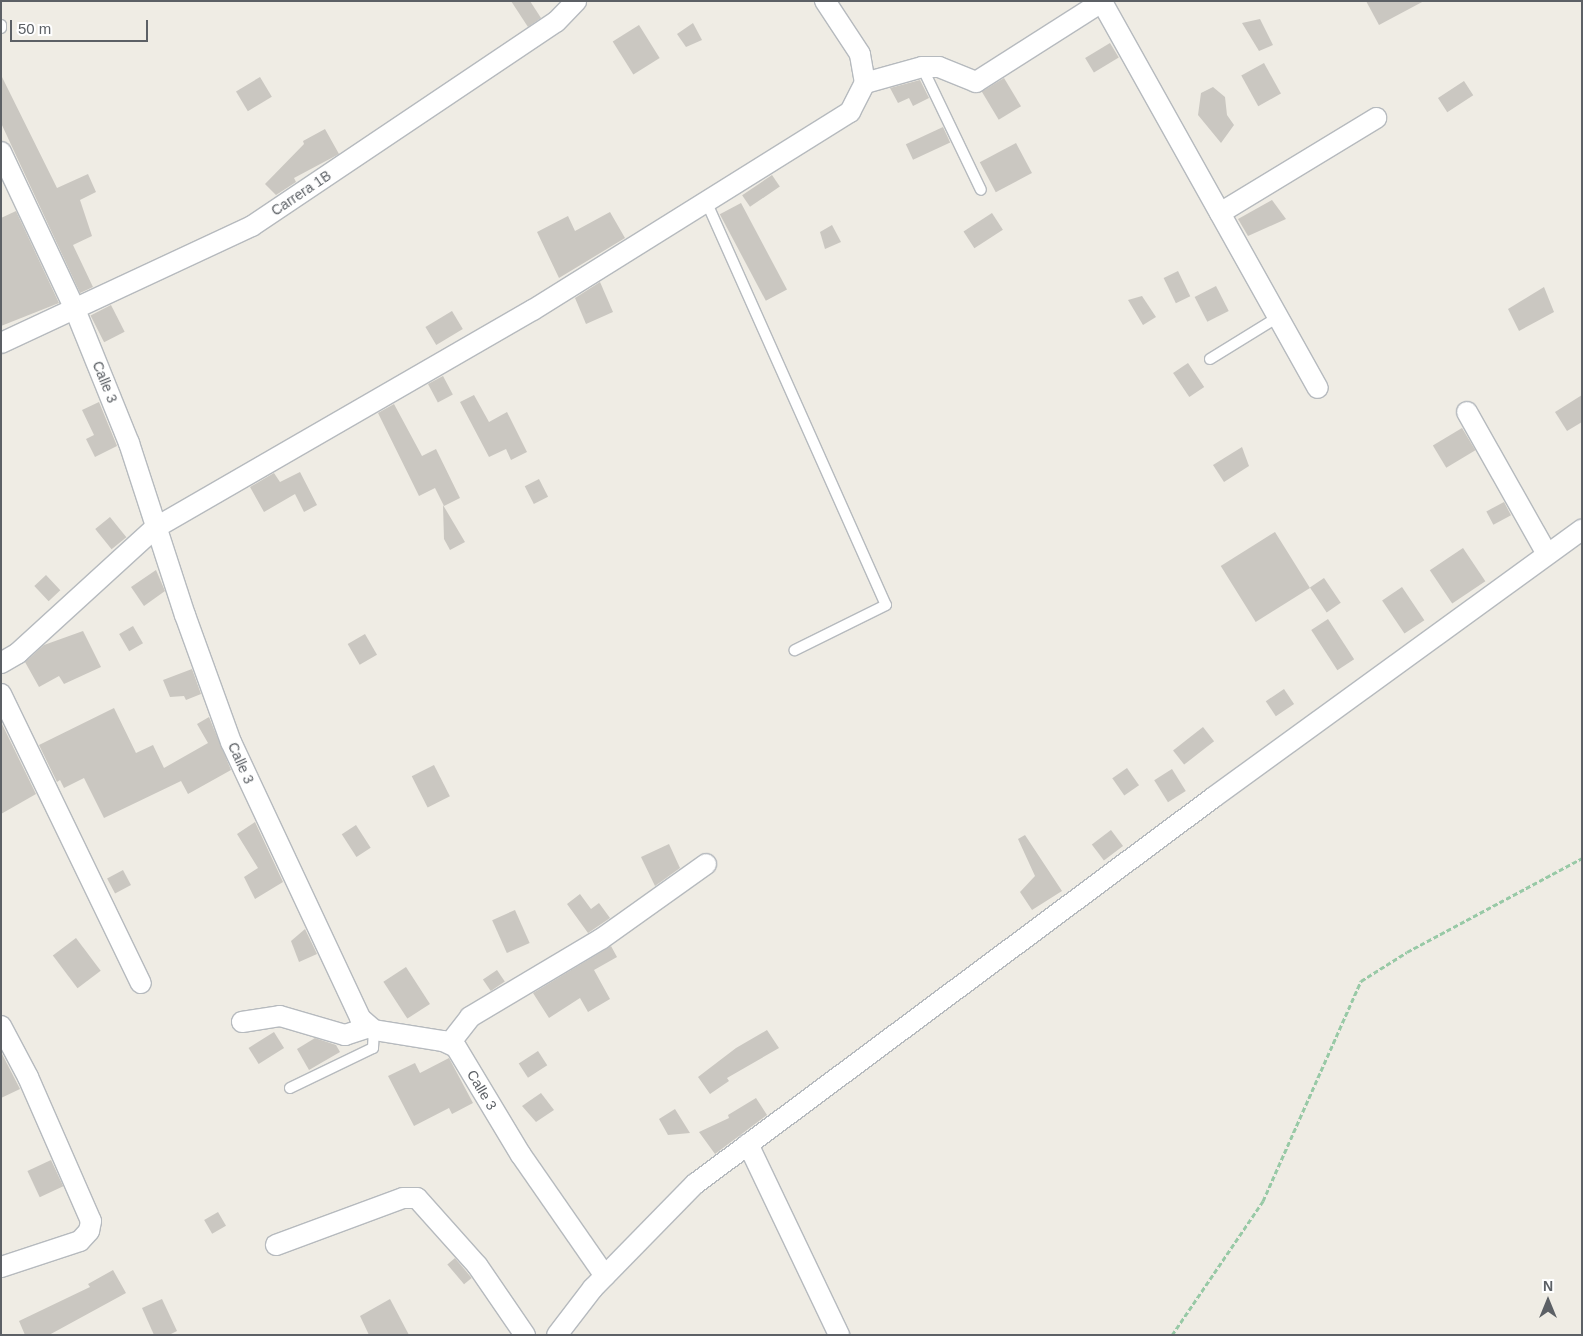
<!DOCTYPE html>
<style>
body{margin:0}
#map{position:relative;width:1583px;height:1336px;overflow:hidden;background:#efece4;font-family:Helvetica,sans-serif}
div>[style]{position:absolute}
.building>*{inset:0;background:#cac7c1;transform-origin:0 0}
.path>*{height:3px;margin-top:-1.5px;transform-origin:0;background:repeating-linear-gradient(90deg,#98c9a6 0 5px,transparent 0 7.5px)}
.roads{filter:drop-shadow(1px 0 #b6babe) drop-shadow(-1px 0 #b6babe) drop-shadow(0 1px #b6babe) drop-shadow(0 -1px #b6babe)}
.lane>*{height:10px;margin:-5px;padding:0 5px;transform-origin:5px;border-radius:5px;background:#fff}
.street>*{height:20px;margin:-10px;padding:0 10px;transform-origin:10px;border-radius:10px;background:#fff}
span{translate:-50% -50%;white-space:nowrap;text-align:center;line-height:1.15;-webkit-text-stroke:4.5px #fff;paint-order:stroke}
.street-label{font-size:14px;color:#5c6065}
.frame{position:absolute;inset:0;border:2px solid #5c6065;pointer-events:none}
.north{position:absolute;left:1523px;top:1276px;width:50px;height:50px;-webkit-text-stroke:4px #fff;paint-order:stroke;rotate:0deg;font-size:14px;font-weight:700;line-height:20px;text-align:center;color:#5c6065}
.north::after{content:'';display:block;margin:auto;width:18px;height:22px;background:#5c6065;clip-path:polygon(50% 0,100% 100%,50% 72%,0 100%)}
.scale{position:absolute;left:10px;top:20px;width:138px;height:22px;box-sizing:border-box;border:2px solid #5c6065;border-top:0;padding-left:6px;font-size:15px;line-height:18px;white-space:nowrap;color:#5c6065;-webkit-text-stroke:4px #fff;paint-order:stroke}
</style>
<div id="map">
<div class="building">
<i style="clip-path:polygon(511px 1px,530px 1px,541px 18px,528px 27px)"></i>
<i style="clip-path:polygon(1366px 1px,1424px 1px,1379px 25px)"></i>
<i style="clip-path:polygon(1260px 19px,1273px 45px,1259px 51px,1242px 23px)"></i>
<i style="clip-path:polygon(693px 23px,702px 40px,686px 47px,677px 34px)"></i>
<i style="left:639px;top:25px;width:39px;height:31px;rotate:58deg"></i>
<i style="left:1110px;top:43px;width:17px;height:29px;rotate:59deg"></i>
<i style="left:1264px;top:63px;width:35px;height:26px;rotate:61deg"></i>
<i style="clip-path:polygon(1px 75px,57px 188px,88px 174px,96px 192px,80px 200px,92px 236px,73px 245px,93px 287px,80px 293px,1px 123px)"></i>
<i style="left:260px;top:77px;width:23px;height:28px;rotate:59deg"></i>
<i style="left:1004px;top:78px;width:33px;height:26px;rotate:59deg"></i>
<i style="clip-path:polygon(920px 80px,929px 98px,913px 106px,909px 98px,898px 103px,890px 88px)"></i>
<i style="left:1464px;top:81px;width:17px;height:31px;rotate:57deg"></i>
<i style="clip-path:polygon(1213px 87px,1225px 97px,1227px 115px,1234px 125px,1221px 143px,1198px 115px,1201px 93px)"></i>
<i style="left:943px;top:127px;width:17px;height:41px;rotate:65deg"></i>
<i style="clip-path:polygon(325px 129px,339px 154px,294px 178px,296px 182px,276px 195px,265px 184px,304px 144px,303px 141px)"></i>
<i style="left:1016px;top:143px;width:34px;height:41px;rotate:62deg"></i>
<i style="left:772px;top:175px;width:14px;height:36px;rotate:56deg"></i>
<i style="clip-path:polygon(1272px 200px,1286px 219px,1248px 236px,1238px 219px)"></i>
<i style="left:741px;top:203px;width:98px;height:24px;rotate:62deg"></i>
<i style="clip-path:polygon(16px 211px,59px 303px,1px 326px,1px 218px)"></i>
<i style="clip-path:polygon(610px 212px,625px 238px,559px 278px,537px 232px,568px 216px,575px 231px)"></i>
<i style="left:992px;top:213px;width:20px;height:34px;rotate:57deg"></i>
<i style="clip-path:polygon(832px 225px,841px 242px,825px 249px,820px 232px)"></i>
<i style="left:1178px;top:271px;width:28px;height:16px;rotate:64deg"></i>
<i style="clip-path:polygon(600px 282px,613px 312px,586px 324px,575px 298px)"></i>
<i style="left:1216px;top:286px;width:28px;height:24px;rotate:63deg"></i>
<i style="clip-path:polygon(1544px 287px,1554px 312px,1519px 331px,1508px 309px)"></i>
<i style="clip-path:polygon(1142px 296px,1156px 317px,1143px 325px,1128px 300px)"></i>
<i style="left:111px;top:305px;width:30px;height:23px;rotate:63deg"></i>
<i style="left:452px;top:311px;width:21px;height:31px;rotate:59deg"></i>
<i style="left:1188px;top:363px;width:29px;height:18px;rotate:56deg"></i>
<i style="left:443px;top:376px;width:21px;height:17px;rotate:62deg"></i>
<i style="clip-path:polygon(474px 395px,489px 422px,507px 412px,527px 452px,511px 460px,506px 449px,489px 457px,460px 402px)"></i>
<i style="clip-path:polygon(1582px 395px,1582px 422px,1567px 431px,1555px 412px)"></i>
<i style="clip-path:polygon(99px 402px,117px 446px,95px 457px,86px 439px,94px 435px,82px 410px)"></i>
<i style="clip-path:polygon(394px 404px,422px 456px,436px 449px,460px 498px,444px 506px,435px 488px,419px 496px,378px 413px)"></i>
<i style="left:1462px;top:428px;width:26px;height:34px;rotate:59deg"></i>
<i style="clip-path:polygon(1242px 447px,1249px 466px,1224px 482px,1213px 465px)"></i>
<i style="clip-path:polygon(300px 472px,317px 505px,304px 512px,295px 494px,264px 512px,250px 487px,274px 473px,280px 482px)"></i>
<i style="left:539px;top:479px;width:20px;height:16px;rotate:63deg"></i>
<i style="left:1504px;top:502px;width:15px;height:20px;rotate:62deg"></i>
<i style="clip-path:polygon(443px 505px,465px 542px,450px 550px,444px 539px)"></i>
<i style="left:110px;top:517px;width:26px;height:19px;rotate:51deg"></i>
<i style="left:1275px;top:532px;width:66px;height:64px;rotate:58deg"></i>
<i style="left:1463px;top:548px;width:40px;height:40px;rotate:56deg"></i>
<i style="clip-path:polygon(156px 570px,165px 591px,144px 606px,131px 587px)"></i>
<i style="left:46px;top:575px;width:21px;height:16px;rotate:47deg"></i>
<i style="left:1324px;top:578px;width:30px;height:17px;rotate:56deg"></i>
<i style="left:1402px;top:587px;width:40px;height:24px;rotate:56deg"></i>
<i style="left:1328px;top:619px;width:48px;height:20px;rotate:57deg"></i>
<i style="left:133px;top:626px;width:20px;height:16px;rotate:60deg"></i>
<i style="clip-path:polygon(83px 631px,101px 667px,64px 684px,59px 676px,39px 687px,25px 662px,44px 645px)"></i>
<i style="left:365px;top:634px;width:24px;height:20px;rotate:60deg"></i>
<i style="clip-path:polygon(192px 669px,201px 694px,186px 700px,184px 696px,170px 697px,163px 680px)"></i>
<i style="left:1284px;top:689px;width:18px;height:22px;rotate:56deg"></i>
<i style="clip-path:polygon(114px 708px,136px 753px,153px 745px,164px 768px,208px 743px,197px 724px,209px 717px,231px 770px,188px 794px,181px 781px,104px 818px,84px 778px,64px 788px,60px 780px,57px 782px,39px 745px)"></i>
<i style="clip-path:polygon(1px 722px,36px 794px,1px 814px)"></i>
<i style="left:1203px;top:727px;width:18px;height:38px;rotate:52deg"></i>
<i style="left:434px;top:765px;width:35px;height:25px;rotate:63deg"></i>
<i style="left:1127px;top:768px;width:21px;height:18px;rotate:55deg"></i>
<i style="left:1172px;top:769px;width:26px;height:21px;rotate:58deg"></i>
<i style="clip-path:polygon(255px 822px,283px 882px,255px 899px,244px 877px,258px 868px,237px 834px)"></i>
<i style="left:356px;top:825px;width:27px;height:17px;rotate:57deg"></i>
<i style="left:1111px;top:830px;width:20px;height:24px;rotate:53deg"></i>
<i style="clip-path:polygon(1025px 835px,1062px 891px,1032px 910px,1020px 892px,1035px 876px,1018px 839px)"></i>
<i style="clip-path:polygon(669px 844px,680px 868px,655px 886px,641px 857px)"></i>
<i style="left:123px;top:870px;width:17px;height:18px;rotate:62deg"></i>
<i style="clip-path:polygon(580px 894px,591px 909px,599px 903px,610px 918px,588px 933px,567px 904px)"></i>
<i style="left:515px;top:910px;width:36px;height:25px;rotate:66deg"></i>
<i style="clip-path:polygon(305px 929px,317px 954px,299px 962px,291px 941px)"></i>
<i style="left:76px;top:938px;width:41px;height:29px;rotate:53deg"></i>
<i style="clip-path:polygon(611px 946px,617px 957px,594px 970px,610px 999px,588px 1012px,580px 998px,549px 1018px,533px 993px)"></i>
<i style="left:406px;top:967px;width:44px;height:27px;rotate:57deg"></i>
<i style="left:497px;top:970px;width:14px;height:17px;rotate:56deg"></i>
<i style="clip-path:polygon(767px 1030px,779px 1048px,727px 1078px,729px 1081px,710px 1094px,698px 1077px,736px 1048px)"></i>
<i style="left:274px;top:1032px;width:19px;height:30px;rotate:58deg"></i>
<i style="clip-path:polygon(315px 1038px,336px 1045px,340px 1052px,309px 1070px,297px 1049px)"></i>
<i style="left:538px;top:1051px;width:17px;height:23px;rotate:57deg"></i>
<i style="clip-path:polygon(1px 1052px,20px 1089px,1px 1098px)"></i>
<i style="clip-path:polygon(449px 1058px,473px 1103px,452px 1114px,449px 1108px,414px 1126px,388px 1076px,415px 1063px,420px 1073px)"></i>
<i style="clip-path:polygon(541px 1093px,554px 1110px,536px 1122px,522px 1106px)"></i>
<i style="clip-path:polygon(756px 1098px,767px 1115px,715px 1154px,699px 1132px,729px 1118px,728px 1115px)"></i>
<i style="clip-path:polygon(675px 1109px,690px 1133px,668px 1135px,659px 1119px)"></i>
<i style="left:51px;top:1160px;width:29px;height:26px;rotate:65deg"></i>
<i style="left:218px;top:1212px;width:16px;height:16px;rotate:60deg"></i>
<i style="left:455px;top:1258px;width:26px;height:10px;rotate:50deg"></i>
<i style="clip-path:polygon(113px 1270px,126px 1293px,49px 1335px,25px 1335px,19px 1321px,90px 1287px,88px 1284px)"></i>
<i style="clip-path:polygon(162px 1299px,177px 1331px,169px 1335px,154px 1335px,142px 1308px)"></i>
<i style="clip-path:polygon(390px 1299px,409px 1335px,369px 1335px,360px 1316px)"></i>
</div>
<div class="path">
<i style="left:1172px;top:1335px;width:162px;rotate:-55.8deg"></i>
<i style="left:1263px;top:1201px;width:241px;rotate:-66deg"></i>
<i style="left:1361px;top:981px;width:54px;rotate:-32.2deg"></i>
<i style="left:1407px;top:952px;width:199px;rotate:-28.2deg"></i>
</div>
<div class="roads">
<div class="lane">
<i style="left:1px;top:25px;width:3px;rotate:90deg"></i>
<i style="left:922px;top:67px;width:136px;rotate:64.4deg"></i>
<i style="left:706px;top:201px;width:442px;rotate:66deg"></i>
<i style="left:886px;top:605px;width:102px;rotate:153.7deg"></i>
<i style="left:1210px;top:359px;width:80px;rotate:-31.7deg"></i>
<i style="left:290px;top:1088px;width:92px;rotate:-25.7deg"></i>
<i style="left:373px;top:1048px;width:18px;rotate:-87deg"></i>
</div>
<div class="street">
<i style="left:1102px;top:2px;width:442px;rotate:60.8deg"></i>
<i style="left:865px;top:83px;width:59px;rotate:-15.7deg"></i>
<i style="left:922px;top:67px;width:17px"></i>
<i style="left:939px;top:67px;width:40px;rotate:22deg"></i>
<i style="left:976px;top:82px;width:151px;rotate:-32.5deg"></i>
<i style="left:1px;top:152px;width:171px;rotate:64.8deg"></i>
<i style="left:74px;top:307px;width:147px;rotate:68deg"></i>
<i style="left:129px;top:443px;width:181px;rotate:72deg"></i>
<i style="left:185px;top:615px;width:135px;rotate:70.1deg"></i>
<i style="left:231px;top:742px;width:305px;rotate:64.9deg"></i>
<i style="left:360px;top:1018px;width:18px;rotate:41deg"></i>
<i style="left:374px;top:1030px;width:70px;rotate:9.1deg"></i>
<i style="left:443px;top:1041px;width:14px;rotate:25deg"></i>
<i style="left:456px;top:1047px;width:126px;rotate:59deg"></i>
<i style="left:521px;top:1155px;width:147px;rotate:55.2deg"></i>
<i style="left:1220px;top:213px;width:183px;rotate:-31.3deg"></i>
<i style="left:1px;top:343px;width:277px;rotate:-25deg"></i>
<i style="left:252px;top:226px;width:366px;rotate:-33.9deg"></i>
<i style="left:556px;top:22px;width:29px;rotate:-46deg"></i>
<i style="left:1467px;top:412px;width:163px;rotate:60.6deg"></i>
<i style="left:1px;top:663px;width:20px;rotate:-30deg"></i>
<i style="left:18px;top:653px;width:185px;rotate:-42.4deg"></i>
<i style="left:155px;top:528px;width:436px;rotate:-30deg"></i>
<i style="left:533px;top:310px;width:374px;rotate:-32deg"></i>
<i style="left:850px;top:112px;width:33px;rotate:-63deg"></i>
<i style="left:865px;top:83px;width:29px;rotate:-100deg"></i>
<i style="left:860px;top:54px;width:64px;rotate:-123.4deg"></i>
<i style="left:1px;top:694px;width:321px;rotate:64.2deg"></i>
<i style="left:242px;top:1022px;width:38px;rotate:-9deg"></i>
<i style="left:280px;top:1016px;width:68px;rotate:16.3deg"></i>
<i style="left:345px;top:1035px;width:25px;rotate:-18deg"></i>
<i style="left:1px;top:1026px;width:58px;rotate:62.1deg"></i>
<i style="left:28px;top:1077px;width:157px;rotate:66.4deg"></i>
<i style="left:91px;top:1221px;width:10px;rotate:101deg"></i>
<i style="left:89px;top:1231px;width:13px;rotate:132deg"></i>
<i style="left:80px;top:1241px;width:83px;rotate:161.8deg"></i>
<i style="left:450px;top:1043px;width:33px;rotate:-52deg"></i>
<i style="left:470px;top:1017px;width:152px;rotate:-30.8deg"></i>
<i style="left:601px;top:939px;width:129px;rotate:-35.5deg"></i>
<i style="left:748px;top:1144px;width:212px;rotate:64.5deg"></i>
<i style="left:276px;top:1245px;width:135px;rotate:-20.3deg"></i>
<i style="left:403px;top:1198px;width:14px"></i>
<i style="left:417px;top:1198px;width:90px;rotate:48.2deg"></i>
<i style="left:477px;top:1265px;width:85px;rotate:55.6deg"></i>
<i style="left:557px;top:1335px;width:59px;rotate:-52.5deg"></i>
<i style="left:593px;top:1288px;width:146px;rotate:-45.6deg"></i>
<i style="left:695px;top:1184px;width:647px;rotate:-36.71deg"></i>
<i style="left:1214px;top:797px;width:455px;rotate:-36deg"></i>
</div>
</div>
<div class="street-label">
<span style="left:301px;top:193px;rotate:-34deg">Carrera 1B</span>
<span style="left:105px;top:382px;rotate:68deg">Calle 3</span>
<span style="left:241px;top:763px;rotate:66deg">Calle 3</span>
<span style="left:482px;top:1090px;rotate:59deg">Calle 3</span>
</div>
<div class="frame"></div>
<div class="north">N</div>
<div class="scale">50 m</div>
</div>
